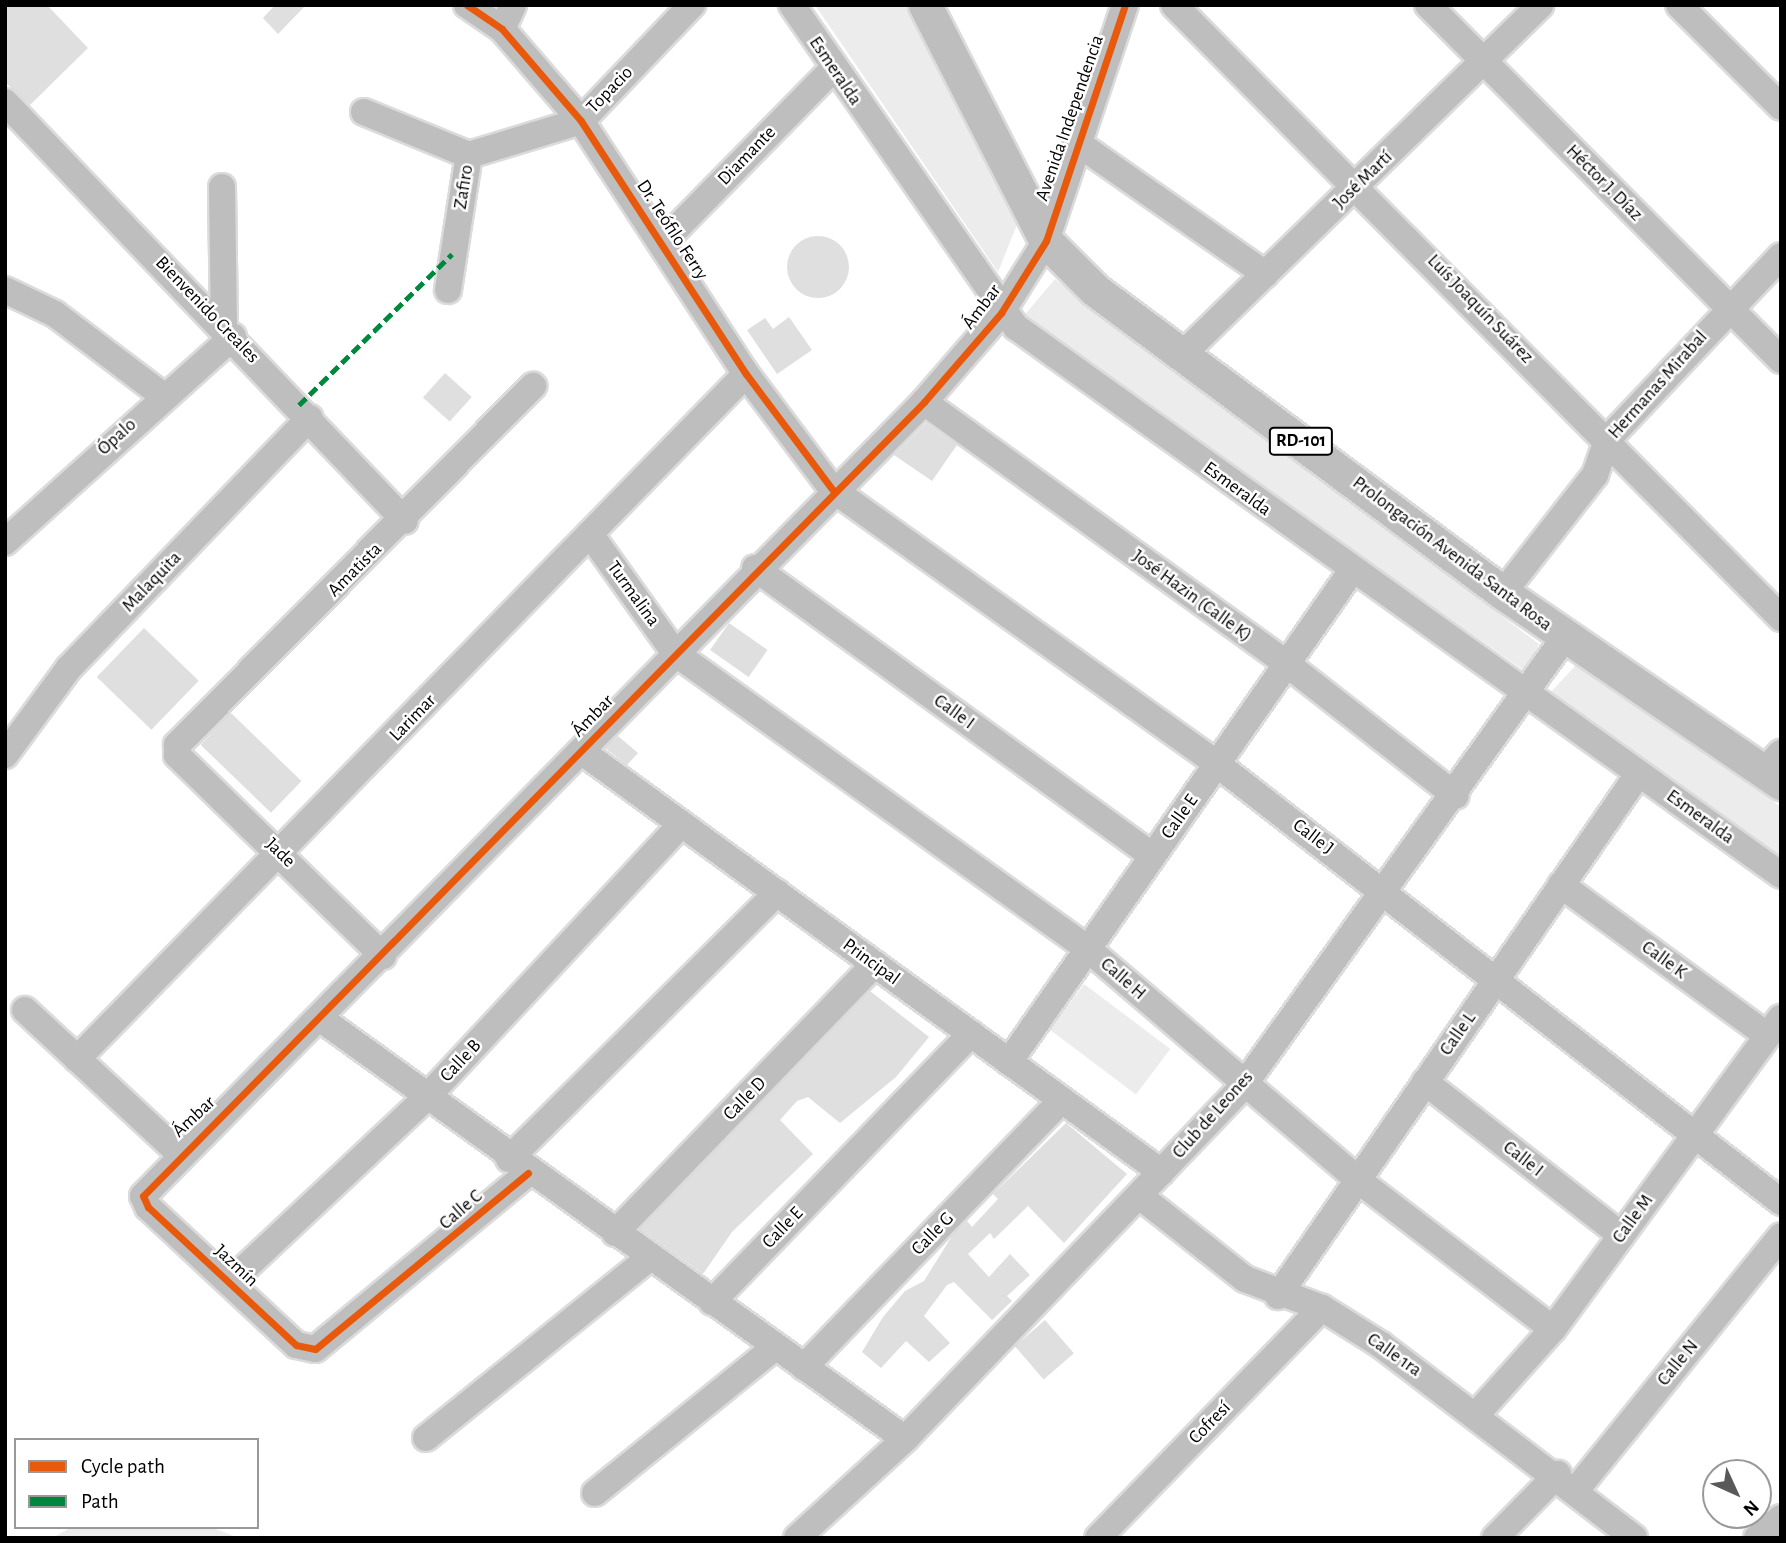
<!DOCTYPE html>
<meta charset="utf-8">
<style>
body{margin:0}
#map{position:relative;width:1786px;height:1543px;overflow:hidden;background:#fff;font-family:"Alegreya Sans",sans-serif}
div>[style]{position:absolute}
.green>*{inset:0;background:#ececec;transform-origin:0 0}
.building>*{inset:0;background:#dfdfdf;transform-origin:0 0}
.round{border-radius:50%}
.roads{filter:drop-shadow(2px 0 #dbdbdb) drop-shadow(-2px 0 #dbdbdb) drop-shadow(0 2px #dbdbdb) drop-shadow(0 -2px #dbdbdb)}
.minor>*{height:26px;margin:-13px;padding:0 13px;transform-origin:13px;border-radius:13px;background:#bebebe}
.major>*{height:33px;margin:-16.5px;padding:0 16.5px;transform-origin:16.5px;border-radius:16.5px;background:#bebebe}
.quiet>*{height:5px;margin-top:-2.5px;transform-origin:0;background:repeating-linear-gradient(90deg,#00873e 0 10px,transparent 0 15px)}
.cycleway>*{height:7px;margin:-3.5px;padding:0 3.5px;transform-origin:3.5px;border-radius:3.5px;background:#e8590c}
span{translate:-50% -50%;white-space:nowrap;text-align:center;line-height:1.15;-webkit-text-stroke:5px #fff;paint-order:stroke}
.shield-label span{padding:2px 5px;background:#fff;border:2px solid;border-radius:5px;-webkit-text-stroke-width:0}
.shield-label{font-size:18px;color:#000;font-weight:700}
.street-label{font-size:19px;color:#000}
.frame{position:absolute;inset:0;border:7px solid #000;pointer-events:none}
.legend{position:absolute;left:14px;top:1438px;width:245px;height:91px;box-sizing:border-box;background:#fff;border:2px solid #999;margin:0;padding:9px 12px;list-style:none;font-size:21px;color:#000}
.legend li{display:flex;align-items:center;gap:14px;height:35px}
.legend b{width:35px;border:2px solid #999}
.north{position:absolute;left:1702px;top:1459px;width:70px;height:70px;box-sizing:border-box;background:#fff;border:2px solid #999;border-radius:50%;rotate:135deg;font-size:19px;font-weight:700;line-height:28px;text-align:center;color:#000}
.north::after{content:'';display:block;margin:auto;width:24px;height:32px;background:#595959;clip-path:polygon(50% 0,100% 100%,50% 72%,0 100%)}
</style>
<div id="map">
<div class="green">
<i style="clip-path:polygon(815px 5px,913px 5px,1018px 222px,998px 272px)"></i>
<i style="clip-path:polygon(1055px 279px,1539px 644px,1526px 672px,1022px 318px)"></i>
<i style="clip-path:polygon(1576px 665px,1781px 807px,1781px 857px,1550px 693px)"></i>
<i style="left:1084px;top:984px;width:108px;height:57px;rotate:37deg"></i>
<i style="clip-path:polygon(72px 1527px,211px 1527px,239px 1538px,52px 1538px)"></i>
</div>
<div class="building">
<i style="clip-path:polygon(5px 5px,47px 5px,88px 48px,30px 105px,5px 82px)"></i>
<i style="clip-path:polygon(275px 5px,306px 5px,278px 34px,263px 18px)"></i>
<i class="round" style="left:787px;top:236px;width:62px;height:62px"></i>
<i style="clip-path:polygon(789px 317px,812px 350px,777px 374px,747px 330px,765px 318px,773px 329px)"></i>
<i style="left:445px;top:373px;width:36px;height:33px;rotate:42deg"></i>
<i style="clip-path:polygon(926px 423px,957px 445px,932px 481px,894px 455px)"></i>
<i style="left:729px;top:623px;width:47px;height:33px;rotate:35deg"></i>
<i style="left:144px;top:628px;width:76px;height:68px;rotate:44deg"></i>
<i style="left:231px;top:713px;width:98px;height:44px;rotate:44deg"></i>
<i style="clip-path:polygon(618px 736px,638px 753px,627px 765px,605px 748px)"></i>
<i style="clip-path:polygon(870px 991px,929px 1037px,896px 1077px,840px 1123px,808px 1097px,797px 1101px,780px 1120px,813px 1154px,732px 1232px,703px 1274px,640px 1229px)"></i>
<i style="clip-path:polygon(1066px 1123px,1127px 1174px,1064px 1243px,1028px 1206px,994px 1239px,990px 1233px,968px 1254px,989px 1277px,1010px 1254px,1030px 1275px,1007px 1296px,1012px 1301px,992px 1320px,954px 1282px,947px 1285px,924px 1316px,950px 1343px,929px 1362px,906px 1341px,881px 1368px,862px 1352px,883px 1317px,905px 1291px,924px 1281px,952px 1236px,967px 1221px,972px 1227px,998px 1199px,993px 1194px)"></i>
<i style="left:1045px;top:1320px;width:44px;height:40px;rotate:49deg"></i>
</div>
<div class="roads">
<div class="minor">
<i style="left:467px;top:5px;width:42px;rotate:34.4deg"></i>
<i style="left:502px;top:29px;width:121px;rotate:49.3deg"></i>
<i style="left:581px;top:121px;width:302px;rotate:56.9deg"></i>
<i style="left:746px;top:374px;width:144px;rotate:53.2deg"></i>
<i style="left:832px;top:489px;width:473px;rotate:35.5deg"></i>
<i style="left:1217px;top:764px;width:714px;rotate:37.83deg"></i>
<i style="left:792px;top:5px;width:392px;rotate:55.2deg"></i>
<i style="left:1016px;top:327px;width:941px;rotate:35.62deg"></i>
<i style="left:1174px;top:5px;width:863px;rotate:45.28deg"></i>
<i style="left:1428px;top:5px;width:501px;rotate:45.16deg"></i>
<i style="left:1679px;top:5px;width:144px;rotate:45deg"></i>
<i style="left:502px;top:29px;width:26px;rotate:-65deg"></i>
<i style="left:5px;top:102px;width:579px;rotate:46.33deg"></i>
<i style="left:364px;top:112px;width:113px;rotate:22.3deg"></i>
<i style="left:1076px;top:142px;width:231px;rotate:34.9deg"></i>
<i style="left:469px;top:155px;width:117px;rotate:-16.9deg"></i>
<i style="left:581px;top:121px;width:161px;rotate:-46.3deg"></i>
<i style="left:222px;top:187px;width:141px;rotate:89.2deg"></i>
<i style="left:662px;top:243px;width:244px;rotate:-45.5deg"></i>
<i style="left:5px;top:290px;width:55px;rotate:25.6deg"></i>
<i style="left:55px;top:314px;width:134px;rotate:37.1deg"></i>
<i style="left:448px;top:290px;width:137px;rotate:-81.2deg"></i>
<i style="left:1184px;top:353px;width:498px;rotate:-44.3deg"></i>
<i style="left:924px;top:402px;width:448px;rotate:35.8deg"></i>
<i style="left:1287px;top:664px;width:214px;rotate:38deg"></i>
<i style="left:590px;top:534px;width:146px;rotate:54.5deg"></i>
<i style="left:675px;top:653px;width:508px;rotate:35.63deg"></i>
<i style="left:1088px;top:949px;width:355px;rotate:40.5deg"></i>
<i style="left:1358px;top:1180px;width:245px;rotate:37.4deg"></i>
<i style="left:5px;top:542px;width:307px;rotate:-42deg"></i>
<i style="left:755px;top:568px;width:491px;rotate:35.9deg"></i>
<i style="left:1503px;top:593px;width:150px;rotate:-52.1deg"></i>
<i style="left:1595px;top:475px;width:37px;rotate:-71deg"></i>
<i style="left:1607px;top:440px;width:253px;rotate:-46.6deg"></i>
<i style="left:581px;top:751px;width:717px;rotate:35.97deg"></i>
<i style="left:5px;top:755px;width:108px;rotate:-53.7deg"></i>
<i style="left:69px;top:668px;width:347px;rotate:-46.1deg"></i>
<i style="left:1764px;top:771px;width:25px;rotate:-47deg"></i>
<i style="left:1561px;top:885px;width:255px;rotate:36.1deg"></i>
<i style="left:383px;top:956px;width:288px;rotate:-135.7deg"></i>
<i style="left:177px;top:755px;width:10px;rotate:-90deg"></i>
<i style="left:177px;top:745px;width:506px;rotate:-45.24deg"></i>
<i style="left:25px;top:1010px;width:210px;rotate:42.9deg"></i>
<i style="left:321px;top:1019px;width:719px;rotate:35.72deg"></i>
<i style="left:77px;top:1059px;width:957px;rotate:-45.68deg"></i>
<i style="left:1009px;top:1062px;width:598px;rotate:-55.09deg"></i>
<i style="left:1425px;top:1082px;width:249px;rotate:38deg"></i>
<i style="left:509px;top:1159px;width:378px;rotate:-44.8deg"></i>
<i style="left:528px;top:1173px;width:276px;rotate:140.4deg"></i>
<i style="left:315px;top:1349px;width:19px;rotate:-168deg"></i>
<i style="left:296px;top:1345px;width:202px;rotate:-137deg"></i>
<i style="left:148px;top:1207px;width:12px;rotate:-114deg"></i>
<i style="left:143px;top:1196px;width:1114px;rotate:-45.47deg"></i>
<i style="left:924px;top:402px;width:118px;rotate:-49.1deg"></i>
<i style="left:1001px;top:313px;width:85px;rotate:-58deg"></i>
<i style="left:1046px;top:241px;width:249px;rotate:-71.5deg"></i>
<i style="left:1141px;top:1197px;width:132px;rotate:38.3deg"></i>
<i style="left:1245px;top:1279px;width:82px;rotate:20.6deg"></i>
<i style="left:1322px;top:1308px;width:70px;rotate:32.1deg"></i>
<i style="left:1381px;top:1345px;width:318px;rotate:37.3deg"></i>
<i style="left:615px;top:1233px;width:374px;rotate:-46deg"></i>
<i style="left:230px;top:1282px;width:269px;rotate:-43.2deg"></i>
<i style="left:426px;top:1098px;width:371px;rotate:-47deg"></i>
<i style="left:1278px;top:1296px;width:635px;rotate:-55.38deg"></i>
<i style="left:712px;top:1302px;width:373px;rotate:-46deg"></i>
<i style="left:804px;top:1367px;width:371px;rotate:-46deg"></i>
<i style="left:1476px;top:1415px;width:115px;rotate:-48.2deg"></i>
<i style="left:1553px;top:1329px;width:386px;rotate:-53.8deg"></i>
<i style="left:426px;top:1438px;width:285px;rotate:-38.9deg"></i>
<i style="left:1576px;top:1490px;width:326px;rotate:-51.1deg"></i>
<i style="left:595px;top:1493px;width:232px;rotate:-39deg"></i>
<i style="left:797px;top:1538px;width:147px;rotate:-42.5deg"></i>
<i style="left:905px;top:1439px;width:490px;rotate:-46.2deg"></i>
<i style="left:1244px;top:1085px;width:551px;rotate:-54.38deg"></i>
<i style="left:1098px;top:1538px;width:321px;rotate:-45.8deg"></i>
<i style="left:1495px;top:1538px;width:90px;rotate:-45.5deg"></i>
<i style="left:1757px;top:1538px;width:31px;rotate:-40deg"></i>
</div>
<div class="major">
<i style="left:925px;top:5px;width:265px;rotate:62.9deg"></i>
<i style="left:1046px;top:241px;width:69px;rotate:45deg"></i>
<i style="left:1095px;top:290px;width:508px;rotate:36.6deg"></i>
<i style="left:1503px;top:593px;width:337px;rotate:34.4deg"></i>
</div>
</div>
<div class="quiet">
<i style="left:299px;top:405px;width:215px;rotate:-44.6deg"></i>
</div>
<div class="cycleway">
<i style="left:467px;top:5px;width:42px;rotate:34.4deg"></i>
<i style="left:502px;top:29px;width:121px;rotate:49.3deg"></i>
<i style="left:581px;top:121px;width:302px;rotate:56.9deg"></i>
<i style="left:746px;top:374px;width:144px;rotate:53.2deg"></i>
<i style="left:528px;top:1173px;width:276px;rotate:140.4deg"></i>
<i style="left:315px;top:1349px;width:19px;rotate:-168deg"></i>
<i style="left:296px;top:1345px;width:202px;rotate:-137deg"></i>
<i style="left:148px;top:1207px;width:12px;rotate:-114deg"></i>
<i style="left:143px;top:1196px;width:1114px;rotate:-45.47deg"></i>
<i style="left:924px;top:402px;width:118px;rotate:-49.1deg"></i>
<i style="left:1001px;top:313px;width:85px;rotate:-58deg"></i>
<i style="left:1046px;top:241px;width:249px;rotate:-71.5deg"></i>
</div>
<div class="shield-label">
<span style="left:1301px;top:441px">RD-101</span>
</div>
<div class="street-label">
<span style="left:835px;top:71px;rotate:56deg">Esmeralda</span>
<span style="left:610px;top:90px;rotate:-46deg">Topacio</span>
<span style="left:1070px;top:118px;rotate:-71deg">Avenida Independencia</span>
<span style="left:747px;top:156px;rotate:-46deg">Diamante</span>
<span style="left:1363px;top:180px;rotate:-44deg">José Martí</span>
<span style="left:1604px;top:183px;rotate:45deg">Héctor J. Díaz</span>
<span style="left:464px;top:187px;rotate:-81deg">Zafiro</span>
<span style="left:672px;top:230px;rotate:57deg">Dr. Teófilo Ferry</span>
<span style="left:982px;top:307px;rotate:-53deg">Ámbar</span>
<span style="left:1480px;top:309px;rotate:46deg">Luís Joaquín Suárez</span>
<span style="left:207px;top:310px;rotate:46deg">Bienvenido Creales</span>
<span style="left:1658px;top:385px;rotate:-48deg">Hermanas Mirabal</span>
<span style="left:117px;top:437px;rotate:-42deg">Ópalo</span>
<span style="left:1237px;top:489px;rotate:36deg">Esmeralda</span>
<span style="left:1452px;top:554px;rotate:37deg">Prolongación Avenida Santa Rosa</span>
<span style="left:355px;top:570px;rotate:-45deg">Amatista</span>
<span style="left:152px;top:582px;rotate:-46deg">Malaquita</span>
<span style="left:633px;top:594px;rotate:54deg">Turmalina</span>
<span style="left:1192px;top:596px;rotate:36deg">José Hazin (Calle K)</span>
<span style="left:954px;top:712px;rotate:36deg">Calle I</span>
<span style="left:593px;top:716px;rotate:-46deg">Ámbar</span>
<span style="left:413px;top:718px;rotate:-46deg">Larimar</span>
<span style="left:1180px;top:817px;rotate:-55deg">Calle E</span>
<span style="left:1700px;top:817px;rotate:36deg">Esmeralda</span>
<span style="left:1313px;top:837px;rotate:37deg">Calle J</span>
<span style="left:280px;top:853px;rotate:44deg">Jade</span>
<span style="left:1664px;top:960px;rotate:36deg">Calle K</span>
<span style="left:871px;top:962px;rotate:36deg">Principal</span>
<span style="left:1123px;top:979px;rotate:41deg">Calle H</span>
<span style="left:1458px;top:1034px;rotate:-55deg">Calle L</span>
<span style="left:461px;top:1061px;rotate:-47deg">Calle B</span>
<span style="left:745px;top:1099px;rotate:-46deg">Calle D</span>
<span style="left:1213px;top:1115px;rotate:-48deg">Club de Leones</span>
<span style="left:194px;top:1117px;rotate:-43deg">Ámbar</span>
<span style="left:1523px;top:1159px;rotate:38deg">Calle I</span>
<span style="left:461px;top:1210px;rotate:-41deg">Calle C</span>
<span style="left:1633px;top:1219px;rotate:-54deg">Calle M</span>
<span style="left:783px;top:1228px;rotate:-46deg">Calle E</span>
<span style="left:933px;top:1234px;rotate:-46deg">Calle G</span>
<span style="left:236px;top:1266px;rotate:43deg">Jazmín</span>
<span style="left:1394px;top:1355px;rotate:35deg">Calle 1ra</span>
<span style="left:1678px;top:1363px;rotate:-51deg">Calle N</span>
<span style="left:1210px;top:1423px;rotate:-46deg">Cofresí</span>
</div>
<div class="frame"></div>
<ul class="legend">
<li><b style="height:9px;background:#e8590c"></b>Cycle path</li>
<li><b style="height:9px;background:#00873e"></b>Path</li>
</ul>
<div class="north">N</div>
</div>
